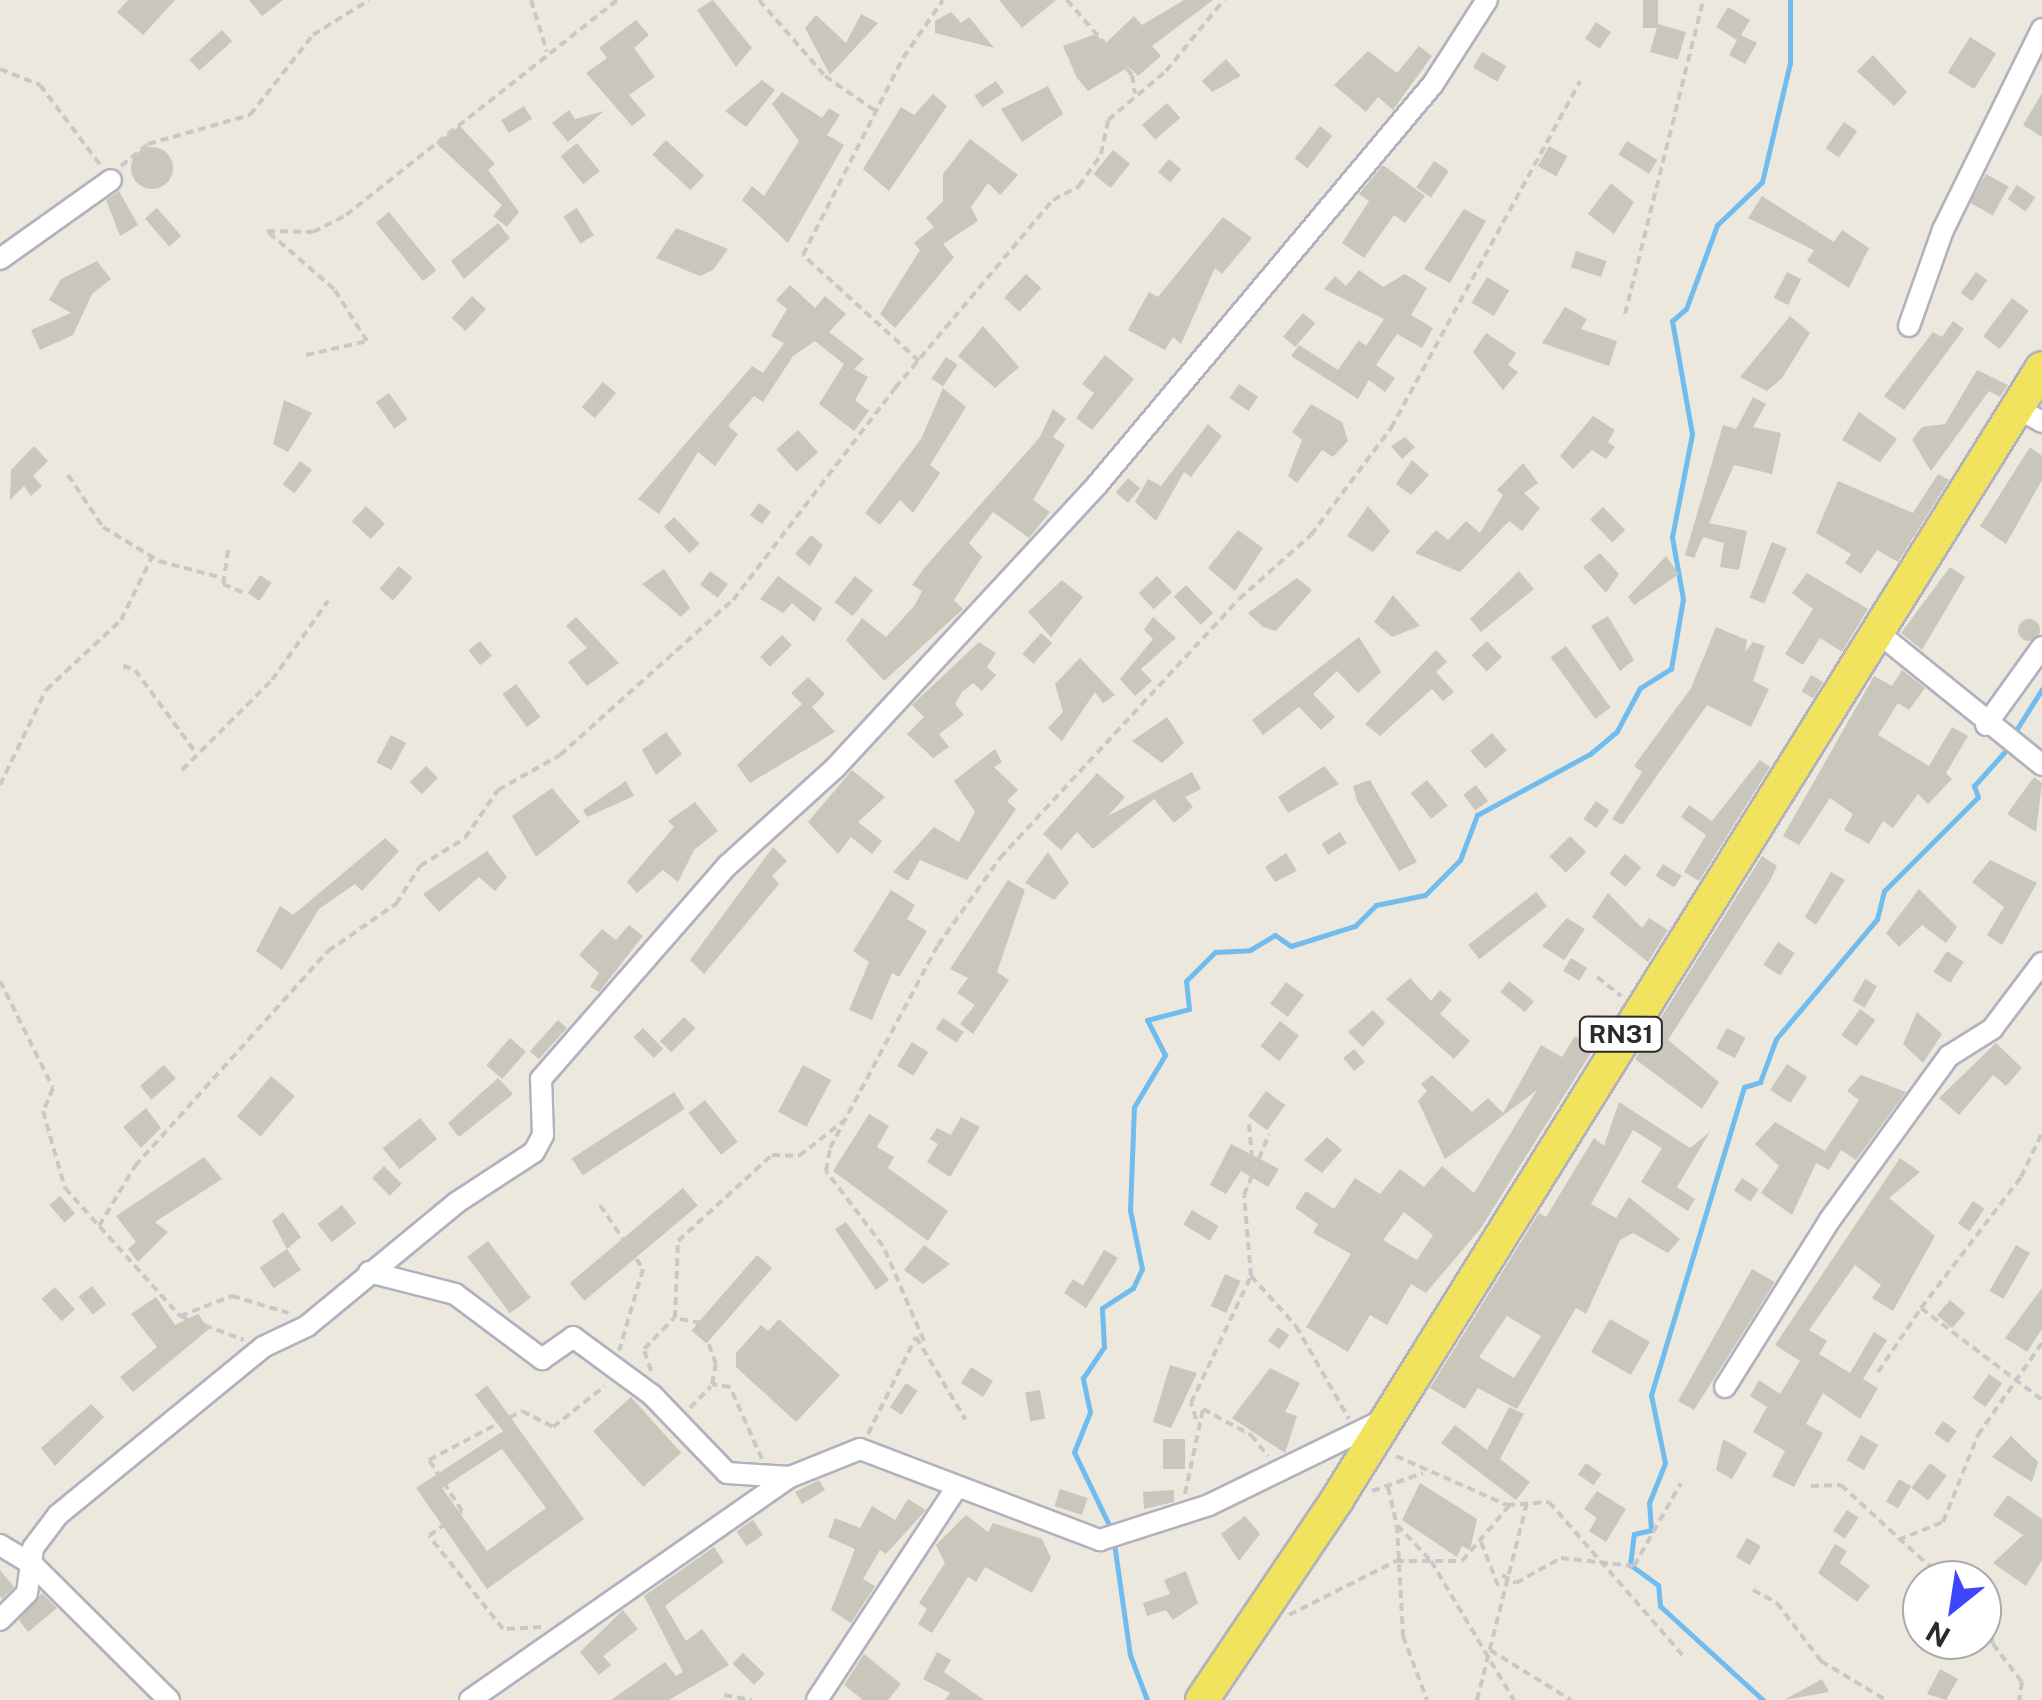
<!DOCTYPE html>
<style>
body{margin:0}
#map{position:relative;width:2042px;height:1700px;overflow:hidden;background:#ede8dd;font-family:"Public Sans",sans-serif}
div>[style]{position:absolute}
.stream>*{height:5px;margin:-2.5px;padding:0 2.5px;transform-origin:2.5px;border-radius:2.5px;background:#70bcef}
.building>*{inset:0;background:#c9c6bc;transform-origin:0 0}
.round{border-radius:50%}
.path>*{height:4px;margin-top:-2px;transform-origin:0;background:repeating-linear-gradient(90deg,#c8c8c8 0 8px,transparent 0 13px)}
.roads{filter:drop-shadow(2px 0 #b1b1bf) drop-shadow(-2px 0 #b1b1bf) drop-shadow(0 2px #b1b1bf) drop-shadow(0 -2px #b1b1bf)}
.street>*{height:20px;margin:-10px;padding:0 10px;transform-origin:10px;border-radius:10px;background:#fff}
.primary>*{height:32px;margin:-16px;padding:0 16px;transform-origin:16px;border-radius:16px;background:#f1e35e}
span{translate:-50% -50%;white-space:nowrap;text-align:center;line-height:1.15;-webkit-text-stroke:9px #fff;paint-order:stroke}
.shield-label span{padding:2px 8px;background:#fff;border:2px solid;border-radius:8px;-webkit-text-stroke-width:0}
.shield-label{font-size:25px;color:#2b2b2b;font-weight:700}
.north{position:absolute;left:1902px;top:1560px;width:100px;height:100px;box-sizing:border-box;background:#fff;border:2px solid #aaa;border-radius:50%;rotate:210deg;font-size:28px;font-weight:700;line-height:40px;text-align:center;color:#2b2b2b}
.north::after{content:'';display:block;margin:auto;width:35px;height:45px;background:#3d46fa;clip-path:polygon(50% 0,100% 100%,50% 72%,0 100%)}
</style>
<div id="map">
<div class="stream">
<i style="left:2013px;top:735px;width:54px;rotate:-57.8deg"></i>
<i style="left:1111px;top:1529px;width:85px;rotate:-115.7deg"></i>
<i style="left:1074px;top:1452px;width:43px;rotate:-68.2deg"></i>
<i style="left:1090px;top:1412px;width:35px;rotate:-102deg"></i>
<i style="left:1083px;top:1378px;width:37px;rotate:-56deg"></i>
<i style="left:1104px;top:1347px;width:39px;rotate:-93deg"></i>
<i style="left:1102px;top:1308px;width:37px;rotate:-33deg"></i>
<i style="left:1133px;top:1288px;width:21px;rotate:-65deg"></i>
<i style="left:1142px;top:1269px;width:60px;rotate:-101.5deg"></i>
<i style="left:1130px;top:1210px;width:103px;rotate:-87.8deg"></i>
<i style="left:1134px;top:1107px;width:61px;rotate:-59.2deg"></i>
<i style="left:1165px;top:1055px;width:39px;rotate:-117deg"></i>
<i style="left:1147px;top:1020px;width:43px;rotate:-14.7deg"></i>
<i style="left:1189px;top:1009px;width:28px;rotate:-96deg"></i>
<i style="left:1186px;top:981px;width:41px;rotate:-45deg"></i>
<i style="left:1215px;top:952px;width:35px;rotate:-3deg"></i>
<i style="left:1250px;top:950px;width:29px;rotate:-31deg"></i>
<i style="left:1275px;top:935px;width:19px;rotate:35deg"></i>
<i style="left:1291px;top:946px;width:67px;rotate:-17.4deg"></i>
<i style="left:1355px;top:926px;width:30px;rotate:-45deg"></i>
<i style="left:1376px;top:905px;width:50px;rotate:-11.5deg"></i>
<i style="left:1425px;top:895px;width:49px;rotate:-45deg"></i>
<i style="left:1460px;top:860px;width:48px;rotate:-69.3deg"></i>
<i style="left:1477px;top:815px;width:128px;rotate:-28.4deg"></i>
<i style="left:1590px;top:754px;width:35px;rotate:-40deg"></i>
<i style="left:1617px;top:731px;width:49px;rotate:-61.9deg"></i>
<i style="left:1640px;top:688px;width:36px;rotate:-32deg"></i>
<i style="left:1671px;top:669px;width:71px;rotate:-80.3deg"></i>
<i style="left:1683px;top:599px;width:63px;rotate:-100.1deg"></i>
<i style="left:1672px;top:537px;width:105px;rotate:-79deg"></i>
<i style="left:1692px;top:434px;width:115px;rotate:-100deg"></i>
<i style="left:1672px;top:321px;width:18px;rotate:-41deg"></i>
<i style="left:1686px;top:309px;width:90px;rotate:-69.7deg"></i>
<i style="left:1717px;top:225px;width:62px;rotate:-43.7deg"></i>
<i style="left:1762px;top:182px;width:122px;rotate:-76.8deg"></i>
<i style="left:1790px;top:63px;width:63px;rotate:-90deg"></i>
<i style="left:1114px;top:1543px;width:113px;rotate:81.9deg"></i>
<i style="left:1130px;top:1655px;width:48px;rotate:69.3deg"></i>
<i style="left:1763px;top:1700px;width:139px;rotate:-137.6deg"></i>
<i style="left:1660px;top:1606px;width:21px;rotate:-95deg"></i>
<i style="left:1658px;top:1585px;width:34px;rotate:-144deg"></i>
<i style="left:1630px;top:1565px;width:31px;rotate:-83deg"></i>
<i style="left:1634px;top:1534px;width:17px;rotate:-13deg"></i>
<i style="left:1651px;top:1530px;width:27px;rotate:-94deg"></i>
<i style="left:1649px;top:1503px;width:43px;rotate:-68.2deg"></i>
<i style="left:1665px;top:1463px;width:69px;rotate:-101.6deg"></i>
<i style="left:1651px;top:1395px;width:322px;rotate:-73.2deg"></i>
<i style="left:1744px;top:1087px;width:17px;rotate:-17deg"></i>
<i style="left:1760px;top:1082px;width:46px;rotate:-69.6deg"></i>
<i style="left:1776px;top:1039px;width:157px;rotate:-49.9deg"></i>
<i style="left:1877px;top:919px;width:29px;rotate:-76deg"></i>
<i style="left:1884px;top:891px;width:133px;rotate:-45deg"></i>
<i style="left:1978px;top:797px;width:12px;rotate:-110deg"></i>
<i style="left:1974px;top:786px;width:51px;rotate:-48.2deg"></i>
</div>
<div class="building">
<i style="clip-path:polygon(128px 0,175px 0,143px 35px,117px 12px)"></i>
<i style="clip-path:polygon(249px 0,283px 0,262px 16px)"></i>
<i style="clip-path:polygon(713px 0,752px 48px,736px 67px,697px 10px)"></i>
<i style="clip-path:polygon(999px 0,1056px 0,1022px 28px)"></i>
<i style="clip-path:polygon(1184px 0,1213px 0,1152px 46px,1161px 56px,1138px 76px,1129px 67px,1088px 91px,1077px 78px,1063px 46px,1096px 34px,1105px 44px,1134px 16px,1142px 25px)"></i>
<i style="left:1643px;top:0;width:15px;height:28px"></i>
<i style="clip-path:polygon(1728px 7px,1750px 20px,1741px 35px,1757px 43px,1745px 64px,1729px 55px,1737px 40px,1716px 27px)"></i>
<i style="clip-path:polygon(951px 12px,961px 23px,969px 17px,994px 48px,935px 33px,935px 21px)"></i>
<i style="clip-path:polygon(861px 14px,878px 23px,830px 75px,805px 28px,816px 15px,846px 43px)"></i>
<i style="clip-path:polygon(636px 20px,649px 35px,634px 48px,655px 77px,629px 95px,646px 115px,632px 126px,586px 73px,607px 58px,599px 48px)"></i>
<i style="left:1596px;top:22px;width:18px;height:20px;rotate:34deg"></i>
<i style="left:1658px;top:24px;width:29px;height:29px;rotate:16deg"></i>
<i style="left:222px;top:30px;width:15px;height:44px;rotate:48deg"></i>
<i style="left:1970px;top:37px;width:31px;height:42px;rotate:32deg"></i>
<i style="clip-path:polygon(1419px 46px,1432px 56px,1393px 110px,1378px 97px,1366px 112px,1334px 85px,1368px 51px,1397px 73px)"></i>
<i style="left:1482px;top:52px;width:28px;height:18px;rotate:30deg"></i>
<i style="clip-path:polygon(1873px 55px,1907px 92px,1894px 106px,1857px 71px)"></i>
<i style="clip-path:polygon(1226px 59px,1241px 76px,1212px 92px,1202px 81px)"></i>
<i style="clip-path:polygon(762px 80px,775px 90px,746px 127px,725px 111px)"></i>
<i style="left:996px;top:81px;width:14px;height:26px;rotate:56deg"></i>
<i style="clip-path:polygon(1048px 86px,1063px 114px,1022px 142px,1001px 109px)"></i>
<i style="clip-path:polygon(782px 92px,822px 118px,829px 108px,840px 115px,827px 135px,844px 145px,788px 243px,742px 200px,752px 186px,764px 196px,799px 141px,772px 104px)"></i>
<i style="clip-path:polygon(2042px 93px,2042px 137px,2023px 125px)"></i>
<i style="clip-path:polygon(933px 94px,947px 106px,889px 191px,863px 169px,901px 107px,914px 115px)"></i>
<i style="left:1167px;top:103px;width:20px;height:33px;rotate:49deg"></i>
<i style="left:524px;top:106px;width:15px;height:27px;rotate:58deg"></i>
<i style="clip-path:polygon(569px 110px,575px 119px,604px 111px,568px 142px,552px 123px)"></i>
<i style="left:1844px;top:122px;width:16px;height:32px;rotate:35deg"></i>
<i style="clip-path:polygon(460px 126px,495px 164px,488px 170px,519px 212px,507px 227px,493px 216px,502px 205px,436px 143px)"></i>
<i style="left:1320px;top:126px;width:16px;height:41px;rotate:38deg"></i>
<i style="clip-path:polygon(970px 139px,1018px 175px,1000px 195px,988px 183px,971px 207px,978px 221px,943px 244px,954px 257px,895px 328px,880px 314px,920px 250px,914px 243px,934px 227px,926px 218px,943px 201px,943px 174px)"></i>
<i style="left:666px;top:140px;width:52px;height:20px;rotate:43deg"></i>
<i style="left:1627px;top:141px;width:36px;height:16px;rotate:32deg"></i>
<i style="left:577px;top:143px;width:36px;height:21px;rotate:51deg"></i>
<i style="left:1549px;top:146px;width:21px;height:23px;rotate:29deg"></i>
<i class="round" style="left:131px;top:147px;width:42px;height:42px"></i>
<i style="left:1113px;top:150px;width:22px;height:31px;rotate:39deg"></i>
<i style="left:1169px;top:159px;width:16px;height:17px;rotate:40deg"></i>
<i style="left:1434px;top:161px;width:18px;height:32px;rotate:34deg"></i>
<i style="clip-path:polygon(1383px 165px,1425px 196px,1405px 223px,1394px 215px,1364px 258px,1342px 243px,1369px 201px,1359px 194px)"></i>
<i style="left:1986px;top:174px;width:26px;height:33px;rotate:29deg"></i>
<i style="clip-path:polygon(1611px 183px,1634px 202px,1614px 234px,1588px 214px)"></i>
<i style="left:2017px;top:185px;width:22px;height:17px;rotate:34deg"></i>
<i style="clip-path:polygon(119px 191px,138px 225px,120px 236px,106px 200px)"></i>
<i style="clip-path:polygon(1762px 196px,1834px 242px,1842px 230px,1869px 248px,1849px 288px,1807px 261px,1814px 250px,1748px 218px)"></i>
<i style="left:157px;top:208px;width:37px;height:16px;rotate:49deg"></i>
<i style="left:577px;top:208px;width:32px;height:16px;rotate:58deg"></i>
<i style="clip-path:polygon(1464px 209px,1486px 221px,1450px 283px,1424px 269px)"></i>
<i style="left:389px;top:212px;width:75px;height:17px;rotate:51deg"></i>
<i style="clip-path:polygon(1223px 217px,1252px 238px,1222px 274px,1215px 268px,1181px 344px,1173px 337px,1165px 350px,1128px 330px,1149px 292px,1158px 297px)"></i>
<i style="clip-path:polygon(498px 223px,510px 238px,464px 279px,451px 261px)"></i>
<i style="clip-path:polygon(676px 228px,728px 249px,713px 270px,700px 276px,656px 258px)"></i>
<i style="left:1576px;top:251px;width:32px;height:17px;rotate:18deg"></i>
<i style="clip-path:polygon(97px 261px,111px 279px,92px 294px,73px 335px,40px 350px,31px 330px,71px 313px,49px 300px,61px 279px)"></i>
<i style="clip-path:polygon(1359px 270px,1383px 287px,1405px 274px,1427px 288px,1411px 315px,1433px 328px,1422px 348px,1397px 334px,1376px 365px,1395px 378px,1385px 392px,1369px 380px,1358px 399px,1291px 356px,1299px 345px,1338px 370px,1359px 340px,1366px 346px,1384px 319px,1324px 289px,1335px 276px,1346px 286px)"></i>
<i style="left:1787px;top:272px;width:16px;height:29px;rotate:27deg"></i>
<i style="left:1976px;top:272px;width:14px;height:26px;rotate:36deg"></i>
<i style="left:1026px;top:274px;width:21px;height:32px;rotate:43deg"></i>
<i style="left:1487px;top:277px;width:26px;height:30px;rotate:31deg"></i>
<i style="clip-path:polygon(790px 285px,815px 308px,825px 296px,846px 314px,829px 332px,864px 359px,854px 369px,868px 377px,855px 400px,869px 411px,854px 431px,819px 404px,844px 364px,815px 341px,793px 356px,763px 402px,754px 396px,728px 426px,738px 434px,715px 466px,698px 452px,659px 514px,638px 499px,752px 366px,763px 373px,784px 343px,771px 336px,787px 309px,776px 300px)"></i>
<i style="left:472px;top:296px;width:19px;height:30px;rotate:43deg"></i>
<i style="left:2012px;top:298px;width:21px;height:48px;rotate:37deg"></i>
<i style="clip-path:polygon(1565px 307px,1587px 319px,1581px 329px,1617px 341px,1609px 366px,1542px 343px)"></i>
<i style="left:1303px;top:313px;width:16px;height:31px;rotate:40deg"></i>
<i style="clip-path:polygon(1790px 316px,1810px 333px,1782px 378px,1767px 391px,1740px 377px)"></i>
<i style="clip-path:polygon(1953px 321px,1964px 329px,1904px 410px,1884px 396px,1933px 332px,1942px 337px)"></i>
<i style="clip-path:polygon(983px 326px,1019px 367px,995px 388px,958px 356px)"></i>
<i style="clip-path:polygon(1486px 333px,1516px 353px,1508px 365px,1518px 372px,1503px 390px,1473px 352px)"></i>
<i style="clip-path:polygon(1105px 355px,1134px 379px,1092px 430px,1076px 418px,1094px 393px,1082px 384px)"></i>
<i style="left:946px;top:357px;width:14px;height:26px;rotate:34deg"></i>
<i style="clip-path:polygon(1977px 370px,2008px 385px,2000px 397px,1989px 391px,1931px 471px,1912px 440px,1922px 427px,1945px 424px)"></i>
<i style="left:603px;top:382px;width:17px;height:33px;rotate:40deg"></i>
<i style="left:1239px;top:384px;width:23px;height:17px;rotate:34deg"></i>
<i style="clip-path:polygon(943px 388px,966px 407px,930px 465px,940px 473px,913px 513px,900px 500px,880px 525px,865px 513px,921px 439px)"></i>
<i style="left:389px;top:393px;width:32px;height:16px;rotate:55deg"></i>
<i style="clip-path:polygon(1753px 397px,1766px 404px,1753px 427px,1781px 433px,1772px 474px,1734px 465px,1709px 523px,1747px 531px,1739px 570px,1720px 567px,1724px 543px,1703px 537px,1694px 558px,1685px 555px,1723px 425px,1736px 429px)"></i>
<i style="clip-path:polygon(284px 400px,312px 413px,288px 452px,273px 444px)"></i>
<i style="clip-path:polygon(1311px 404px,1342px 422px,1348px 441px,1333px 457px,1322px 450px,1297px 483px,1288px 476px,1302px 440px,1292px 432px)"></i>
<i style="clip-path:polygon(1053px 409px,1066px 419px,1053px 437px,1065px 445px,1033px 500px,1050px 512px,1029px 538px,993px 512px,969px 543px,982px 557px,954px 600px,963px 609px,884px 681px,846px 640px,862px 618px,886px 637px,915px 605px,922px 591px,912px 585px,925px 567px,1040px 437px)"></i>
<i style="clip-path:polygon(1859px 412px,1897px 439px,1880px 462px,1842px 440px)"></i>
<i style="clip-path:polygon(1593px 416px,1615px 430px,1608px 442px,1615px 447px,1606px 459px,1592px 450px,1573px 469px,1560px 456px)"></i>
<i style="clip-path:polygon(1208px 424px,1222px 436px,1191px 477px,1184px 472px,1156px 521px,1135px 502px,1148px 479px,1161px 486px)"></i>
<i style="left:798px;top:430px;width:30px;height:29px;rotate:48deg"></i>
<i style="clip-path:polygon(1405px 437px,1415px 447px,1402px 459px,1391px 446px)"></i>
<i style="clip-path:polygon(34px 446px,48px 461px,33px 476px,42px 486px,31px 496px,24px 486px,10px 500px,11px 470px)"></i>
<i style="clip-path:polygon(2030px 447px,2042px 456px,2042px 480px,2006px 544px,1980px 526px)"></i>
<i style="clip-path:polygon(1412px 460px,1429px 475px,1411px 495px,1396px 484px)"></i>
<i style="left:300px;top:461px;width:15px;height:29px;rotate:37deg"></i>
<i style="clip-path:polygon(1523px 463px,1538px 483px,1524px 493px,1540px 508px,1522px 531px,1509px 521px,1460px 572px,1415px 553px,1436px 530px,1448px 540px,1466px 521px,1480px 533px,1503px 495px,1497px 490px)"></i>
<i style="clip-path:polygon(1938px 474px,1949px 480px,1898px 562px,1877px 550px,1861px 574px,1845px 563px,1851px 554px,1816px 533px,1838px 481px,1913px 513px)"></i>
<i style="left:1128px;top:478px;width:16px;height:19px;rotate:40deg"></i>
<i style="left:759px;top:503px;width:15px;height:15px;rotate:37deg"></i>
<i style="left:366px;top:506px;width:26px;height:21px;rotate:43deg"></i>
<i style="clip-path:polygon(1368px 506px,1390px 531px,1373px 552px,1347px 536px)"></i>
<i style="left:1603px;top:507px;width:32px;height:18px;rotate:46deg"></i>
<i style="left:674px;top:517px;width:37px;height:14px;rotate:46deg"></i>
<i style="clip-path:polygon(1238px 530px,1263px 548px,1235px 591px,1208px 568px)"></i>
<i style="clip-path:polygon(811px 535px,823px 545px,810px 566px,795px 554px)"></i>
<i style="left:1772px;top:542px;width:16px;height:60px;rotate:22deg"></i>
<i style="clip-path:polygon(1600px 553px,1619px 574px,1606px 593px,1583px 567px)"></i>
<i style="clip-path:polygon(1666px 556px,1679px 574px,1634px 605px,1628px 597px)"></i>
<i style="left:399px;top:566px;width:18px;height:30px;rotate:41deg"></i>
<i style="clip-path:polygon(1950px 567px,1965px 577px,1922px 650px,1901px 633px)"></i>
<i style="clip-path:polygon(664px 569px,690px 608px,681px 617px,642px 584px)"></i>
<i style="left:710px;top:571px;width:22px;height:17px;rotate:36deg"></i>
<i style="clip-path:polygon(1519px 571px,1534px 589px,1481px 632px,1470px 619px)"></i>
<i style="clip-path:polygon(1807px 573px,1868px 609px,1842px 652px,1820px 638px,1803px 665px,1785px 654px,1813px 609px,1792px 593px)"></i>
<i style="left:260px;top:575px;width:14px;height:22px;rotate:34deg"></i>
<i style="clip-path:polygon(778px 576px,822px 608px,814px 622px,792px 603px,783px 613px,760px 599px)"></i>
<i style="left:855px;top:576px;width:23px;height:33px;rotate:38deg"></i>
<i style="left:1157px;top:576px;width:22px;height:25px;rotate:47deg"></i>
<i style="clip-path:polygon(1297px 578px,1312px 590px,1276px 631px,1263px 627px,1248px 613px)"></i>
<i style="clip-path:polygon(1062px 580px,1083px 597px,1051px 637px,1028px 612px)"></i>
<i style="left:1186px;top:585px;width:39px;height:17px;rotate:46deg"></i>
<i style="clip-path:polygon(1393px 595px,1420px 626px,1392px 637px,1374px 622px)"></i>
<i style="clip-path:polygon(1608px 616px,1634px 660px,1620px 671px,1591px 626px)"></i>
<i style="clip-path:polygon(576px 617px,619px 663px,587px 686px,568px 662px,587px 648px,566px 626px)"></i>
<i style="clip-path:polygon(1153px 617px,1176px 638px,1141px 669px,1152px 681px,1135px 696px,1120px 679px,1153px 639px,1144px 630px)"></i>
<i class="round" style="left:2018px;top:619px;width:22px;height:22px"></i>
<i style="clip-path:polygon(1716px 627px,1747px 640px,1745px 652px,1753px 642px,1765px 646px,1753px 681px,1769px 689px,1751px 727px,1707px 705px,1622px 825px,1612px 819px,1642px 772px,1634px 766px,1691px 688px)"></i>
<i style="left:1041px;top:633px;width:15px;height:28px;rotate:42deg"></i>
<i style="left:782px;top:635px;width:14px;height:31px;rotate:45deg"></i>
<i style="clip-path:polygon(1359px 637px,1381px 672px,1358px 693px,1337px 671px,1313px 694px,1335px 717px,1321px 730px,1299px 707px,1263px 735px,1252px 720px)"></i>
<i style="left:480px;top:641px;width:19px;height:15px;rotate:51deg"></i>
<i style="left:1487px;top:641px;width:22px;height:21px;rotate:47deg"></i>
<i style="clip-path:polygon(979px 642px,996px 653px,987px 667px,996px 675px,982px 691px,973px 683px,962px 692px,955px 704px,964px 715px,939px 734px,949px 747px,933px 758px,907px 734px,924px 717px,912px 705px)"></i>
<i style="left:1566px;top:646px;width:76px;height:19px;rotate:54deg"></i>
<i style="clip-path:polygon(1436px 650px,1447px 662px,1436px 672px,1454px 692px,1443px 701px,1432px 689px,1380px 736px,1365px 724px)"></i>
<i style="clip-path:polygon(1080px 658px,1115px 695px,1103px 703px,1095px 692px,1062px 741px,1048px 728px,1063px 712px,1055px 684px)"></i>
<i style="clip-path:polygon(1902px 670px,1925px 688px,1909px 710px,1898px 703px,1878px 735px,1929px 766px,1952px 727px,1968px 736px,1946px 773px,1952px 779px,1928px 804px,1918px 794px,1893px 828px,1883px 821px,1869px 844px,1844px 830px,1853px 814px,1830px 798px,1799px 845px,1783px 836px,1874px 676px,1892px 686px)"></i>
<i style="left:1811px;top:675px;width:14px;height:19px;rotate:30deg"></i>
<i style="clip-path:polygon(808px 677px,825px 694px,812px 707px,835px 732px,750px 783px,737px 765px,802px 704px,791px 693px)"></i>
<i style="left:516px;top:684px;width:41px;height:17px;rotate:53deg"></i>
<i style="clip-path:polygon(1167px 717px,1184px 743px,1162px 763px,1132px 741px)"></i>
<i style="clip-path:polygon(666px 732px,682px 754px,656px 775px,642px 750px)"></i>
<i style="left:1492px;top:733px;width:23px;height:28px;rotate:50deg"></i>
<i style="left:391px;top:735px;width:17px;height:31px;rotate:28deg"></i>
<i style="clip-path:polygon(995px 749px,1002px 762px,994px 767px,1018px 790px,1007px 801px,1016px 809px,967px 880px,920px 860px,908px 881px,893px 872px,934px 827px,959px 842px,975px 812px,954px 781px)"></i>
<i style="clip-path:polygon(1760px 760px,1770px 767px,1699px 881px,1684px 872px,1706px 835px,1681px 817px,1689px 805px,1712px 821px)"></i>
<i style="left:426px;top:766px;width:17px;height:23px;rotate:45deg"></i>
<i style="clip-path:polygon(1324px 766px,1339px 784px,1288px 813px,1278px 797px)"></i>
<i style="clip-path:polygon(852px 770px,885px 797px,858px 822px,882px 841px,872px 854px,851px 837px,838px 854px,808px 822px)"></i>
<i style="clip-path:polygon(1192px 772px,1201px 789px,1185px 797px,1193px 807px,1174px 823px,1154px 799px,1093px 849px,1077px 832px,1061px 850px,1043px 834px,1097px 773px,1125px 797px,1108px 816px)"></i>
<i style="clip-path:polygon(2034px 777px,2042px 783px,2036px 832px,2007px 814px)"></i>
<i style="clip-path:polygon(1370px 780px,1417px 862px,1399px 871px,1357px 801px,1353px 786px)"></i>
<i style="left:1427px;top:780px;width:33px;height:21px;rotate:51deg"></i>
<i style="clip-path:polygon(626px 781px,634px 796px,587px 817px,583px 810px)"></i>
<i style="left:1476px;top:785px;width:20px;height:16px;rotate:53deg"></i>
<i style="clip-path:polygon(552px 788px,580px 822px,536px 857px,512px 816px)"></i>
<i style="left:1596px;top:801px;width:16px;height:22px;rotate:35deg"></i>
<i style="clip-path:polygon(695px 802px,718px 831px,694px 850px,678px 882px,663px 870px,637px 893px,627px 882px,674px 827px,668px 821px)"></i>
<i style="left:1340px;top:832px;width:13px;height:22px;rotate:58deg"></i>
<i style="left:1570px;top:836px;width:23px;height:29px;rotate:45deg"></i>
<i style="clip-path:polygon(385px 838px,399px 851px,362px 891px,355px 884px,319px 909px,282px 970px,256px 951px,280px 906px,293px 915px)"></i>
<i style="clip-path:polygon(773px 847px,787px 861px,772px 876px,779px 884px,704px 974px,690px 960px)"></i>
<i style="clip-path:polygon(487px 851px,507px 877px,495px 891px,479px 877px,439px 912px,423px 894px)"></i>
<i style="clip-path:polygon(1048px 852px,1069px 883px,1054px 900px,1025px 883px)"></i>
<i style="clip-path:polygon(1286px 853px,1297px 871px,1275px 882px,1265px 867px)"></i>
<i style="left:1625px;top:854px;width:21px;height:25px;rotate:39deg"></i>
<i style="clip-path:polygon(1762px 856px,1777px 866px,1770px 881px,1668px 1040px,1719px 1082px,1702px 1109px,1635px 1059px)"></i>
<i style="clip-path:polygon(1990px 860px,2037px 883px,2002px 945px,1987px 935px,2004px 907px,1972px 882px)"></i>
<i style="left:1663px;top:864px;width:22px;height:14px;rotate:32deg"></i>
<i style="clip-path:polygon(1831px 872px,1845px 880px,1816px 925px,1805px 917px)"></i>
<i style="clip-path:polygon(1008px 880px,1025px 890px,997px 972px,1009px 980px,973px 1034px,960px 1024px,975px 1005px,957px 993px,968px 978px,950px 969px)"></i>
<i style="clip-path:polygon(1919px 889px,1957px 927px,1946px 943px,1922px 925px,1899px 947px,1886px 933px)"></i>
<i style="clip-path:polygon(891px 890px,915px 905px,907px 919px,927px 931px,899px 977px,892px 973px,872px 1020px,849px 1010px,869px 962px,853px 951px)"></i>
<i style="left:1536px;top:892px;width:18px;height:86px;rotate:52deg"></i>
<i style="clip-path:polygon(1608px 893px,1642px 928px,1649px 918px,1668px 930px,1648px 962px,1592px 917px)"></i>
<i style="clip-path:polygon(1567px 918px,1585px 929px,1564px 960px,1542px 946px)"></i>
<i style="clip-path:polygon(629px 925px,643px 936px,599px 992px,590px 987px,599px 973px,579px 955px,602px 929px,616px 940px)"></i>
<i style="left:1778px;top:942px;width:20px;height:27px;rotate:33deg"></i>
<i style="left:1947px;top:951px;width:20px;height:25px;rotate:33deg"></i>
<i style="left:1571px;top:958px;width:19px;height:15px;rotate:32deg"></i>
<i style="clip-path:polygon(1410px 978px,1431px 1001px,1440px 990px,1452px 1000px,1440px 1014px,1470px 1041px,1454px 1059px,1386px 999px)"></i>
<i style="left:1865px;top:979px;width:14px;height:25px;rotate:30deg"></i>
<i style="left:1509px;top:981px;width:32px;height:14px;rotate:39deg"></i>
<i style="left:1286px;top:982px;width:22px;height:27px;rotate:36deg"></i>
<i style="left:1860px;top:1009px;width:19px;height:32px;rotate:36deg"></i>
<i style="clip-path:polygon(1373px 1010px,1385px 1023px,1363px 1047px,1348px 1032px)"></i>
<i style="clip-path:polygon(1917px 1012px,1942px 1034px,1923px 1063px,1903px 1044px)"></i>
<i style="left:684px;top:1017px;width:16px;height:34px;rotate:45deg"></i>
<i style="left:943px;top:1018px;width:25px;height:13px;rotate:34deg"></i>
<i style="left:558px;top:1020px;width:12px;height:42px;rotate:42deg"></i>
<i style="left:1280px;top:1021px;width:24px;height:32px;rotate:38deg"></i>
<i style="left:643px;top:1028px;width:29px;height:13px;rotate:46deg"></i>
<i style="left:1727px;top:1028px;width:21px;height:23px;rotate:28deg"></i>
<i style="clip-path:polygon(evenodd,1575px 1036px,1594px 1048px,1481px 1228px,1426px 1293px,1411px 1284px,1387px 1325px,1370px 1315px,1348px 1352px,1306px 1327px,1351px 1254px,1313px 1233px,1318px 1224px,1295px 1208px,1306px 1191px,1334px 1209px,1355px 1178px,1380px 1194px,1400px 1169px,1424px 1187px,1442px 1166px,1474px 1193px,1537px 1090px,1445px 1159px,1418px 1101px,1427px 1091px,1421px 1084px,1432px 1075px,1472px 1112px,1488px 1098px,1503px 1113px,1541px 1045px,1562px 1057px,1575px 1036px,1404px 1212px,1433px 1235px,1417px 1260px,1383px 1240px,1404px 1212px)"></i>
<i style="left:510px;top:1038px;width:21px;height:36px;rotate:41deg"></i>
<i style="left:912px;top:1042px;width:19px;height:28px;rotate:32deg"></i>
<i style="clip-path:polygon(1996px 1043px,2022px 1068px,2006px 1086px,1993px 1075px,1959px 1115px,1939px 1098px)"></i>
<i style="left:1354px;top:1049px;width:17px;height:14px;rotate:50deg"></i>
<i style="left:1787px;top:1064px;width:24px;height:31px;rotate:33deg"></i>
<i style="left:164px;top:1065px;width:18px;height:32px;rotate:49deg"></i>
<i style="left:803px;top:1065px;width:32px;height:53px;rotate:28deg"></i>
<i style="clip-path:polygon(1861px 1075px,1906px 1092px,1856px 1160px,1841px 1150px,1829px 1170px,1816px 1163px,1792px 1215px,1761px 1193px,1779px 1166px,1755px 1144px,1775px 1122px,1825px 1151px,1859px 1100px,1847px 1091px)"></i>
<i style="left:271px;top:1076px;width:31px;height:53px;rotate:40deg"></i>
<i style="clip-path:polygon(498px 1078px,513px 1094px,459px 1137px,448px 1123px)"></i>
<i style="left:1266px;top:1091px;width:24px;height:31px;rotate:36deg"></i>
<i style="left:674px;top:1092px;width:20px;height:122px;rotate:57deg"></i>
<i style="left:705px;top:1100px;width:53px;height:21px;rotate:52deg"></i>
<i style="clip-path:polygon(evenodd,1619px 1102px,1690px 1148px,1710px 1132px,1677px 1187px,1695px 1199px,1688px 1211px,1641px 1182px,1662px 1148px,1633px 1130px,1591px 1204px,1616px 1218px,1629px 1197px,1680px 1239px,1668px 1253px,1633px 1233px,1620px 1240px,1586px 1314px,1576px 1308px,1517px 1409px,1478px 1388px,1465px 1409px,1430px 1388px,1539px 1213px,1546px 1217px,1594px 1138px,1604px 1146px,1619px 1102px,1507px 1316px,1541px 1336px,1514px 1378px,1479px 1357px,1507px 1316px)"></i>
<i style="clip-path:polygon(146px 1108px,161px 1128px,141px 1148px,123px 1127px)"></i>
<i style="clip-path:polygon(869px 1114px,889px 1126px,877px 1147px,894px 1157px,888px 1168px,948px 1211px,928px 1241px,833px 1171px)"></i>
<i style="clip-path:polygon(961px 1117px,980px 1127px,950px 1177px,927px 1162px,938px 1144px,930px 1139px,937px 1128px,951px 1135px)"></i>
<i style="left:420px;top:1118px;width:27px;height:48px;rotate:51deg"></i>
<i style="clip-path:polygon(1327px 1137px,1342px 1150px,1322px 1173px,1304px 1160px)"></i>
<i style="clip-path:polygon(1231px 1144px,1279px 1169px,1268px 1187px,1241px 1171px,1226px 1194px,1210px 1185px)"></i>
<i style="clip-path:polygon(204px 1157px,222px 1179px,155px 1222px,168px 1232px,138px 1262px,128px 1249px,136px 1242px,116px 1216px)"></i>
<i style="clip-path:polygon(1900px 1158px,1920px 1172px,1889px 1198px,1935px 1236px,1893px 1311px,1872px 1298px,1881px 1285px,1855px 1265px,1809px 1330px,1827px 1341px,1819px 1354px,1850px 1373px,1874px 1332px,1887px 1340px,1863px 1379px,1878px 1388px,1860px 1419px,1823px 1393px,1806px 1424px,1823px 1433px,1794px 1487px,1772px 1476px,1785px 1451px,1753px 1432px,1767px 1407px,1750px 1396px,1759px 1380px,1780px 1394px,1800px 1361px,1775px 1345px)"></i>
<i style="left:384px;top:1166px;width:25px;height:17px;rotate:45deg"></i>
<i style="left:1742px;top:1178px;width:20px;height:15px;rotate:33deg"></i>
<i style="left:683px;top:1188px;width:23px;height:148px;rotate:50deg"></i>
<i style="left:60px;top:1196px;width:23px;height:14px;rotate:49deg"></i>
<i style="left:1973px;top:1201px;width:14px;height:27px;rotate:34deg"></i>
<i style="left:342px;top:1205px;width:23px;height:31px;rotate:52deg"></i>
<i style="left:1192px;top:1210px;width:31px;height:17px;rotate:31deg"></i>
<i style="clip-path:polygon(283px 1212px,301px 1237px,287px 1249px,272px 1221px)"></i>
<i style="clip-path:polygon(846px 1222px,889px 1280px,876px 1290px,835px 1229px)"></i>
<i style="left:488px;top:1241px;width:71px;height:26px;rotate:53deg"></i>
<i style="clip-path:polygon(924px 1245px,950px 1264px,923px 1284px,904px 1270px)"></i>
<i style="left:2016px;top:1245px;width:16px;height:53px;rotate:30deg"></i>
<i style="left:287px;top:1249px;width:25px;height:33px;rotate:56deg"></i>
<i style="clip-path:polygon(1104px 1250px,1118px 1258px,1086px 1308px,1064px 1293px,1073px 1279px,1083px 1286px)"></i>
<i style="left:757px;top:1255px;width:20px;height:100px;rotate:41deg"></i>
<i style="clip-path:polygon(1752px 1269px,1775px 1282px,1694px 1410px,1678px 1401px)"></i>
<i style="left:1225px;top:1274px;width:17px;height:35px;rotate:24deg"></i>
<i style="left:92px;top:1286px;width:23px;height:17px;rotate:52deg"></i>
<i style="left:55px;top:1287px;width:30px;height:18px;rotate:48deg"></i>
<i style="clip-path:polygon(2042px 1288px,2042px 1329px,2027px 1352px,2005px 1338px)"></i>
<i style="clip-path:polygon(156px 1297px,175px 1325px,198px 1314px,209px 1329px,133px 1392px,120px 1377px,157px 1347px,131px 1314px)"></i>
<i style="left:1950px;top:1300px;width:20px;height:20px;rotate:41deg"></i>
<i style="clip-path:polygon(779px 1319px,840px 1375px,796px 1422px,736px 1367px,736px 1353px,761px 1325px,768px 1331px)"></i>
<i style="left:1610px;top:1319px;width:46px;height:38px;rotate:30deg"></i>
<i style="left:1278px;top:1327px;width:14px;height:17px;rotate:36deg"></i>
<i style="clip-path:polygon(1170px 1365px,1197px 1373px,1171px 1428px,1153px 1422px)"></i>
<i style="left:971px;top:1367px;width:26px;height:19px;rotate:32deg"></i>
<i style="clip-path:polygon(1270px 1368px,1300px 1383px,1285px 1412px,1297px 1416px,1285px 1453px,1232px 1418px)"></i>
<i style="left:1989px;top:1374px;width:16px;height:29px;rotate:35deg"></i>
<i style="left:906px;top:1383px;width:14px;height:29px;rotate:34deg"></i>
<i style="clip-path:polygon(evenodd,487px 1385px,584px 1519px,487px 1589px,416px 1488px,503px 1431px,475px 1395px,487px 1385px,502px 1449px,546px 1508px,487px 1551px,442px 1488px,502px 1449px)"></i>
<i style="left:1040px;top:1390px;width:29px;height:15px;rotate:80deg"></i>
<i style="left:631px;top:1397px;width:75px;height:51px;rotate:48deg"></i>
<i style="clip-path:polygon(91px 1404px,104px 1417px,55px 1466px,41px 1448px)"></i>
<i style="clip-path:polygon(1509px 1407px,1524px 1414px,1500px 1459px,1530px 1482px,1516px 1500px,1441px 1443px,1455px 1425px,1487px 1450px)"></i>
<i style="left:1943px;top:1421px;width:17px;height:15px;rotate:36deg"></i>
<i style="left:1861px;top:1435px;width:20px;height:29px;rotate:30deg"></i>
<i style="clip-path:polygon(2011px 1436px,2038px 1462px,2032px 1482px,1992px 1457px)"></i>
<i style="left:1163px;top:1439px;width:22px;height:30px"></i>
<i style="clip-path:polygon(1723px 1439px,1747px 1453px,1732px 1479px,1716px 1470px)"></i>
<i style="left:1586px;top:1463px;width:19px;height:14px;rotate:35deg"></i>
<i style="left:1930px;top:1463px;width:21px;height:31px;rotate:37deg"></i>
<i style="left:1899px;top:1479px;width:14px;height:26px;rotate:30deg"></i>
<i style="clip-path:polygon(819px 1480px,825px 1490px,802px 1504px,795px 1492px)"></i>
<i style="clip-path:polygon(1420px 1483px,1477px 1519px,1470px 1550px,1462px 1546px,1457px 1557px,1402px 1520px)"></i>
<i style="left:1060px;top:1489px;width:29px;height:18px;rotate:18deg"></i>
<i style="clip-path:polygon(1174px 1490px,1174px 1502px,1144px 1509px,1143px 1492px)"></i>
<i style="clip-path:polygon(1597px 1491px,1626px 1509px,1606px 1542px,1589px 1531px,1597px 1518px,1584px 1509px)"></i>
<i style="clip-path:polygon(2008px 1495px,2042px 1519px,2042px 1560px,2026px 1586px,1993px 1563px,2023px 1535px,1993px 1515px)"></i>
<i style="clip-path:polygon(908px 1499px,926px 1510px,886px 1554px,880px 1550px,863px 1579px,875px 1586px,851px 1623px,831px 1610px,855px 1549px,828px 1537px,835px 1518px,860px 1528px,872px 1506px,895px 1520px)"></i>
<i style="left:1847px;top:1510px;width:14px;height:25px;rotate:34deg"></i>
<i style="clip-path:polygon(966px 1515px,988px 1532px,993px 1523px,1042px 1539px,1051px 1558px,1032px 1593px,985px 1567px,976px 1582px,968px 1577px,932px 1633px,918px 1624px,927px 1609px,919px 1603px,945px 1563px,936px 1545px)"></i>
<i style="clip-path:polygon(1245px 1516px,1260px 1534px,1239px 1561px,1221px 1534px)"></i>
<i style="left:753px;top:1520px;width:18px;height:20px;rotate:56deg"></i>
<i style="left:1747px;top:1538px;width:16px;height:22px;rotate:30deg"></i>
<i style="clip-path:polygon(1835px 1544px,1847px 1551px,1840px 1563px,1870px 1586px,1857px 1602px,1818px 1573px)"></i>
<i style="clip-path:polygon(714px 1547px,724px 1562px,665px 1606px,686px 1641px,702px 1629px,729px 1665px,669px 1700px,611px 1700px,665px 1662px,676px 1676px,683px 1672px,644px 1596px)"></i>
<i style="clip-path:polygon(0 1570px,14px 1587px,2px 1599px,0 1596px)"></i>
<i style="clip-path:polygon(1186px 1571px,1198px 1603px,1173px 1620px,1166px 1610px,1147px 1616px,1143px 1603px,1170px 1594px,1164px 1580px)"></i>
<i style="clip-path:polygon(42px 1593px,57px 1608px,28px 1632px,19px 1620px)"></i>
<i style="clip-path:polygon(623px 1610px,638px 1629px,603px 1656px,611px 1665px,599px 1675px,580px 1652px)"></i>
<i style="clip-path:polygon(937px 1652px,951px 1660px,944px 1672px,984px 1700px,945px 1700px,950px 1693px,923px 1679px)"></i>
<i style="left:743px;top:1653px;width:30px;height:15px;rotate:44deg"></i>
<i style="clip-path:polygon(864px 1654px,901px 1684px,888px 1700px,863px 1700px,844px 1685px)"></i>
<i style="clip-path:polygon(1940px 1669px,1958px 1679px,1946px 1700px,1927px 1694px)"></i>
<i style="clip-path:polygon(1822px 1679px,1829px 1692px,1784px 1700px)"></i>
</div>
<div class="path">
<i style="left:531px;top:0;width:54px;rotate:72.9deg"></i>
<i style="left:759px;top:0;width:101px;rotate:49deg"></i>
<i style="left:825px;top:76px;width:63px;rotate:34.7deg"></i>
<i style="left:1067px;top:0;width:99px;rotate:49.1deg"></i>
<i style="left:1132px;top:75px;width:19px;rotate:81deg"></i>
<i style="left:0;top:69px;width:43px;rotate:21.8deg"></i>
<i style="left:40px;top:85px;width:101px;rotate:53deg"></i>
<i style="left:121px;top:166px;width:35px;rotate:-39deg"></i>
<i style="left:148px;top:144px;width:106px;rotate:-15.9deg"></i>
<i style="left:250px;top:115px;width:102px;rotate:-51.8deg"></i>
<i style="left:313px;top:35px;width:66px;rotate:-32deg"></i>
<i style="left:1625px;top:314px;width:324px;rotate:-76deg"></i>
<i style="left:306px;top:355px;width:63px;rotate:-12.9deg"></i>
<i style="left:367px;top:341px;width:62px;rotate:-122.4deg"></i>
<i style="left:334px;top:289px;width:89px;rotate:-139.1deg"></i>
<i style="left:267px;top:231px;width:46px;rotate:1.2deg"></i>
<i style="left:313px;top:232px;width:37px;rotate:-27deg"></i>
<i style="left:346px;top:215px;width:346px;rotate:-38.4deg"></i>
<i style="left:919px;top:361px;width:157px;rotate:-137.6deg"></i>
<i style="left:803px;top:255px;width:221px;rotate:-63.1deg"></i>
<i style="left:903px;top:58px;width:70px;rotate:-55.4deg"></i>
<i style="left:68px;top:475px;width:63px;rotate:56.1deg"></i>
<i style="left:103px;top:527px;width:66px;rotate:31.3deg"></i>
<i style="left:159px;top:561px;width:65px;rotate:15.1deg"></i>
<i style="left:228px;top:550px;width:34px;rotate:98deg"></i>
<i style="left:223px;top:584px;width:26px;rotate:23deg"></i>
<i style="left:123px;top:666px;width:13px;rotate:18deg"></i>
<i style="left:135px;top:670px;width:103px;rotate:53.7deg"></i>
<i style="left:182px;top:770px;width:127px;rotate:-45deg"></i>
<i style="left:272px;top:680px;width:97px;rotate:-54.7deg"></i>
<i style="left:0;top:785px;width:106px;rotate:-64.2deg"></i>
<i style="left:46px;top:690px;width:103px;rotate:-43deg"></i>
<i style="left:121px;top:620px;width:70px;rotate:-63.8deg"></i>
<i style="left:1597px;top:977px;width:31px;rotate:38deg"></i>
<i style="left:0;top:981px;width:119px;rotate:63.6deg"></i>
<i style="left:53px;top:1088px;width:25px;rotate:113deg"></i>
<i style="left:43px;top:1111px;width:80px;rotate:74.1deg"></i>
<i style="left:65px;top:1188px;width:172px;rotate:48.1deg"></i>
<i style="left:180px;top:1316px;width:68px;rotate:20.6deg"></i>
<i style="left:1249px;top:1124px;width:35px;rotate:85deg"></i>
<i style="left:600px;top:1205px;width:77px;rotate:56.1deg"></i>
<i style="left:643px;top:1269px;width:85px;rotate:106.3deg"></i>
<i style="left:99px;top:1226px;width:70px;rotate:-59deg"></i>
<i style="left:135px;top:1166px;width:289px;rotate:-48.1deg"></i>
<i style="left:328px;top:951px;width:83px;rotate:-34.7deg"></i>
<i style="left:396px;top:904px;width:45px;rotate:-57.7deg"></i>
<i style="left:420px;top:866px;width:53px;rotate:-31.9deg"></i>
<i style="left:465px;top:838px;width:58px;rotate:-55.5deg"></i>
<i style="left:498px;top:790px;width:71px;rotate:-29.4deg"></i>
<i style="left:560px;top:755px;width:232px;rotate:-41.9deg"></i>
<i style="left:733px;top:600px;width:267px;rotate:-52.6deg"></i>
<i style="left:895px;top:388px;width:246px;rotate:-50deg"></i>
<i style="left:1053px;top:200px;width:30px;rotate:-28deg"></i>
<i style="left:1079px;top:186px;width:39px;rotate:-55deg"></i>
<i style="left:1101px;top:154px;width:35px;rotate:-78deg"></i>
<i style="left:1108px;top:120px;width:76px;rotate:-40.2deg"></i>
<i style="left:1166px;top:71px;width:92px;rotate:-50.8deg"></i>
<i style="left:1251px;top:1276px;width:67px;rotate:48deg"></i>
<i style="left:1296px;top:1326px;width:107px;rotate:60.3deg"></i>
<i style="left:1921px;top:1308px;width:165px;rotate:-52.6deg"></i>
<i style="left:2021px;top:1177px;width:49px;rotate:-64.5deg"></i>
<i style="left:180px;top:1316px;width:56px;rotate:-21deg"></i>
<i style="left:232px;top:1296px;width:59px;rotate:16.6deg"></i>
<i style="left:924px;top:1341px;width:103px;rotate:-113.3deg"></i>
<i style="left:883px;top:1246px;width:94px;rotate:-127.2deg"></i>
<i style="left:826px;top:1171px;width:23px;rotate:-80deg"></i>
<i style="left:830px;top:1148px;width:230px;rotate:-62deg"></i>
<i style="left:938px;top:945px;width:107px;rotate:-54.5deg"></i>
<i style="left:1000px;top:858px;width:352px;rotate:-47.3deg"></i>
<i style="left:1239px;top:599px;width:96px;rotate:-41.6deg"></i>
<i style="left:1311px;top:535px;width:134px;rotate:-53.2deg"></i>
<i style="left:1391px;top:428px;width:395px;rotate:-61.4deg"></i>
<i style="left:651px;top:1371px;width:23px;rotate:-108deg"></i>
<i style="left:644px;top:1349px;width:43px;rotate:-45.9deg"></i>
<i style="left:1878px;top:1372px;width:77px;rotate:-56.1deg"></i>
<i style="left:1921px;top:1308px;width:152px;rotate:37.2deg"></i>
<i style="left:690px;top:1408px;width:30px;rotate:-46deg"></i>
<i style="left:1196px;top:1419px;width:17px;rotate:-107deg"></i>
<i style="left:1191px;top:1403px;width:140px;rotate:-64.7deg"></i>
<i style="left:1251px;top:1276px;width:81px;rotate:-94.9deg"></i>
<i style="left:1244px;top:1195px;width:66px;rotate:-67.7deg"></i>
<i style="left:868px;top:1434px;width:108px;rotate:-63.7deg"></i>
<i style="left:916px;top:1337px;width:96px;rotate:59.1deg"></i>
<i style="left:1396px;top:1456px;width:121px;rotate:23.8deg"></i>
<i style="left:1507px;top:1505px;width:42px;rotate:-4.1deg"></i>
<i style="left:1549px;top:1502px;width:208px;rotate:48.9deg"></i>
<i style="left:762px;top:1459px;width:79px;rotate:-114deg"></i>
<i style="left:730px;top:1387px;width:18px;rotate:-171deg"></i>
<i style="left:712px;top:1384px;width:20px;rotate:-79deg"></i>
<i style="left:716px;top:1364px;width:44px;rotate:-110.1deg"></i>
<i style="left:701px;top:1323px;width:26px;rotate:-169deg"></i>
<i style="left:675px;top:1318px;width:77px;rotate:-87.8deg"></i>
<i style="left:678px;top:1241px;width:127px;rotate:-42.5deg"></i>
<i style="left:772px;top:1155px;width:27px;rotate:2deg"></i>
<i style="left:799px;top:1156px;width:60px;rotate:-38.2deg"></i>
<i style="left:1811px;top:1486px;width:30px;rotate:-2deg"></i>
<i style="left:1841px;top:1485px;width:118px;rotate:42.6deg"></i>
<i style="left:1928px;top:1565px;width:40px;rotate:22deg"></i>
<i style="left:1388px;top:1487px;width:39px;rotate:77deg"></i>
<i style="left:1397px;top:1525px;width:50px;rotate:46.6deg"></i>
<i style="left:1431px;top:1561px;width:162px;rotate:59.2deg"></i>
<i style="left:1372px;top:1491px;width:54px;rotate:-19.4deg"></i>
<i style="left:1185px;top:1494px;width:87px;rotate:-78deg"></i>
<i style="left:1203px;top:1409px;width:55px;rotate:28.4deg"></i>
<i style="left:1251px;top:1435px;width:27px;rotate:51deg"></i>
<i style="left:1397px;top:1525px;width:111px;rotate:86.9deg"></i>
<i style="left:1403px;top:1636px;width:68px;rotate:69.4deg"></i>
<i style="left:1898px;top:1540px;width:48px;rotate:-21.8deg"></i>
<i style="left:1943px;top:1522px;width:94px;rotate:-68.1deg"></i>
<i style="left:1978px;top:1435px;width:112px;rotate:-55.2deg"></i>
<i style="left:1481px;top:1542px;width:49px;rotate:68.6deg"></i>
<i style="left:1502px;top:1575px;width:16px;rotate:30deg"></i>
<i style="left:1516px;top:1583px;width:51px;rotate:-29.1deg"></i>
<i style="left:1561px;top:1558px;width:73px;rotate:6.3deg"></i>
<i style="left:1634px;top:1566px;width:95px;rotate:-60.5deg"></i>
<i style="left:1753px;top:1590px;width:27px;rotate:28deg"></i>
<i style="left:1777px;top:1603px;width:73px;rotate:52.8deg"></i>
<i style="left:1821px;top:1661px;width:76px;rotate:31deg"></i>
<i style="left:1982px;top:1599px;width:46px;rotate:76.3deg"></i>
<i style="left:1993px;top:1644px;width:48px;rotate:52.7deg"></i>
<i style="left:2022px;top:1682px;width:18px;rotate:99deg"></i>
<i style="left:1289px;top:1615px;width:120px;rotate:-26.8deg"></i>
<i style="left:1396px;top:1561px;width:66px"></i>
<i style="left:1462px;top:1561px;width:74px;rotate:-49.4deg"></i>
<i style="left:541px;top:1627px;width:38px;rotate:177deg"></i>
<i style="left:503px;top:1629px;width:119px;rotate:-128.5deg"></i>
<i style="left:429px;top:1536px;width:41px;rotate:-37.1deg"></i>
<i style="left:462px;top:1511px;width:61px;rotate:-122.9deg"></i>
<i style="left:429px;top:1460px;width:105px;rotate:-27.8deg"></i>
<i style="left:522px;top:1411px;width:35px;rotate:27deg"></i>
<i style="left:553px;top:1427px;width:66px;rotate:-38.3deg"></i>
<i style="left:1490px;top:1650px;width:95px;rotate:31.7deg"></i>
<i style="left:724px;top:1695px;width:28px;rotate:10deg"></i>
<i style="left:1477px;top:1700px;width:204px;rotate:-75.8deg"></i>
</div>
<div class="roads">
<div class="street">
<i style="left:0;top:259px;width:136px;rotate:-35.4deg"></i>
<i style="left:1909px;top:326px;width:102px;rotate:-70.5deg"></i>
<i style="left:1943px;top:230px;width:224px;rotate:-63.8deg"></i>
<i style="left:2017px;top:408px;width:29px;rotate:29deg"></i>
<i style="left:1876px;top:631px;width:213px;rotate:38.9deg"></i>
<i style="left:1986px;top:725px;width:96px;rotate:-54.3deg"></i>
<i style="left:369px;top:1272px;width:89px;rotate:14.3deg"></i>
<i style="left:455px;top:1294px;width:109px;rotate:36.8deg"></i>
<i style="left:542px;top:1359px;width:38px;rotate:-35deg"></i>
<i style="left:573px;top:1337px;width:98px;rotate:36.3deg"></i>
<i style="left:652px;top:1395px;width:108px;rotate:46.1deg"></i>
<i style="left:727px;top:1473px;width:63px;rotate:3.6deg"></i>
<i style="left:1725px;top:1387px;width:196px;rotate:-57.9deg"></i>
<i style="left:1829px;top:1221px;width:204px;rotate:-54deg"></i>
<i style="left:1949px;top:1056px;width:51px;rotate:-32.1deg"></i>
<i style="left:1992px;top:1029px;width:83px;rotate:-52.9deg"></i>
<i style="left:0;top:1545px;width:39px;rotate:31deg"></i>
<i style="left:33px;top:1565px;width:192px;rotate:44.8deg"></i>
<i style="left:0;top:1620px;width:38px;rotate:-45deg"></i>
<i style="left:27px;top:1593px;width:45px;rotate:-82.4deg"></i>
<i style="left:33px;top:1548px;width:41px;rotate:-52.9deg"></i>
<i style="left:58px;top:1515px;width:265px;rotate:-39.3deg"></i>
<i style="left:263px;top:1347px;width:49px;rotate:-25.5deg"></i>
<i style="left:307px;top:1326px;width:193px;rotate:-39.5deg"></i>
<i style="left:456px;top:1203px;width:93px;rotate:-33.2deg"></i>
<i style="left:534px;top:1152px;width:19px;rotate:-62deg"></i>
<i style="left:543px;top:1135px;width:56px;rotate:-92deg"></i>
<i style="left:541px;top:1079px;width:284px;rotate:-48.9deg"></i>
<i style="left:728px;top:865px;width:144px;rotate:-42.2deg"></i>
<i style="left:835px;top:768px;width:386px;rotate:-47.2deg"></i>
<i style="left:1097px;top:485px;width:523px;rotate:-50.04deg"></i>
<i style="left:1433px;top:84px;width:100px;rotate:-57.3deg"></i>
<i style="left:470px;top:1700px;width:390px;rotate:-34.9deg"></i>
<i style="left:790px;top:1477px;width:75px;rotate:-21.8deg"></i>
<i style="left:860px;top:1449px;width:257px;rotate:20.8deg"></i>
<i style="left:1100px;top:1540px;width:114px;rotate:-17.8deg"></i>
<i style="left:1209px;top:1505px;width:191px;rotate:-26deg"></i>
<i style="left:817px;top:1700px;width:255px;rotate:-56.7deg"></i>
</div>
<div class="primary">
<i style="left:1202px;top:1700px;width:244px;rotate:-56deg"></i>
<i style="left:1338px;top:1498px;width:1331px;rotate:-58.08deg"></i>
</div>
</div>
<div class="shield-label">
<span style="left:1621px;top:1034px">RN31</span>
</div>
<div class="north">N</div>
</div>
